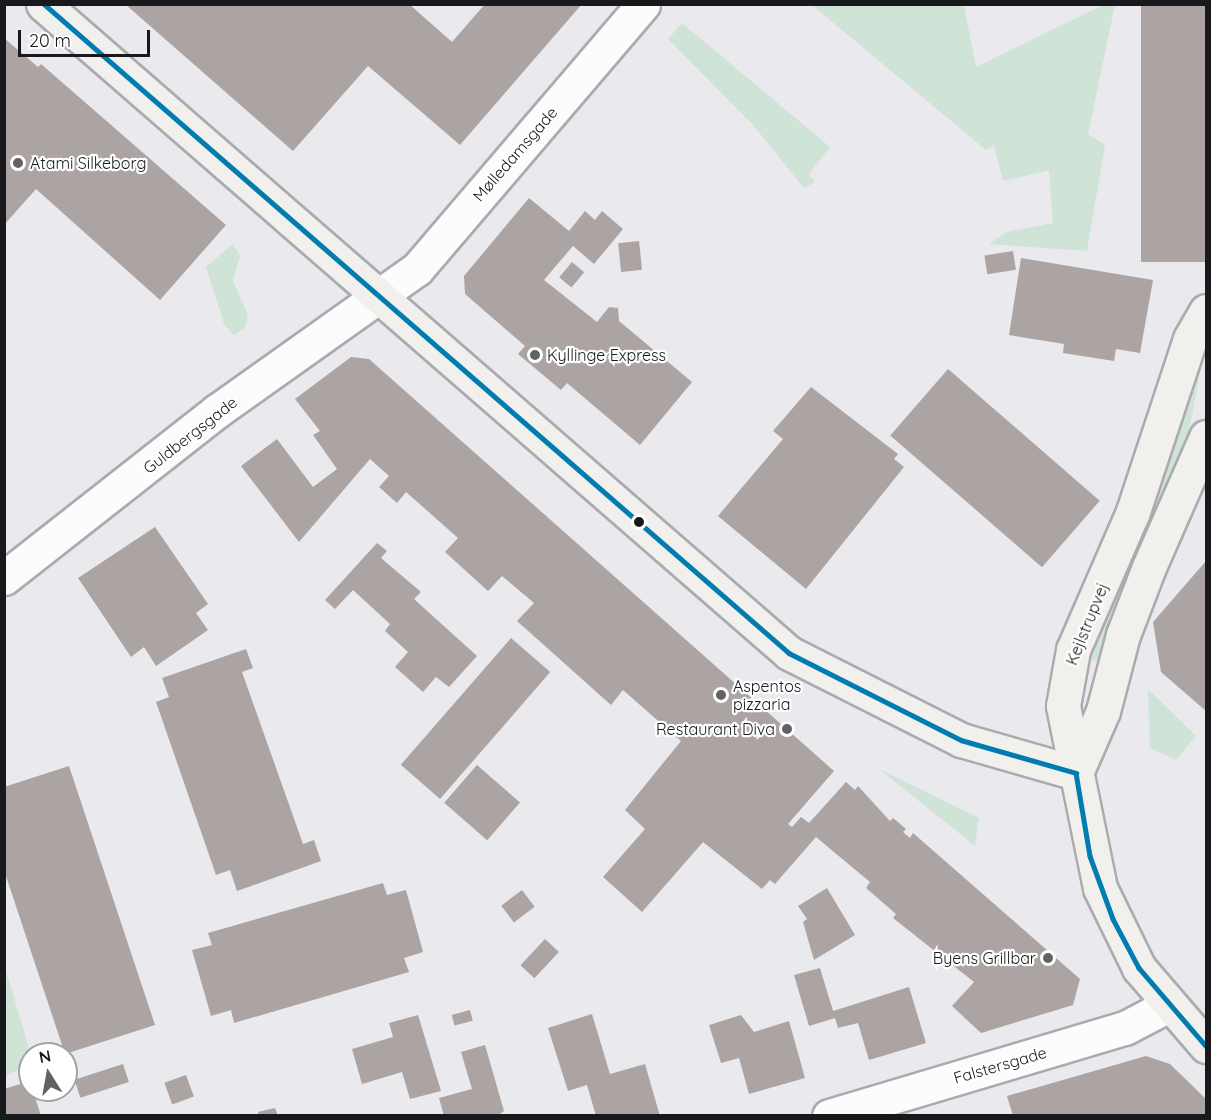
<!DOCTYPE html>
<meta charset="utf-8">
<style>
body{margin:0}
#map{position:relative;width:1211px;height:1120px;overflow:hidden;background:#e9e9ee;font-family:Quicksand,sans-serif}
div>[style]{position:absolute}
.green>*{inset:0;background:#d0e3d7}
.building>*{inset:0;background:#aba4a3;transform-origin:0 0}
.roads{filter:drop-shadow(2px 0 #aaabaf) drop-shadow(-2px 0 #aaabaf) drop-shadow(0 2px #aaabaf) drop-shadow(0 -2px #aaabaf)}
.street>*{height:33px;margin:-16.5px;padding:0 16.5px;transform-origin:16.5px;border-radius:16.5px;background:#fcfcfc}
.secondary>*{height:33px;margin:-16.5px;padding:0 16.5px;transform-origin:16.5px;border-radius:16.5px;background:#f2f0ed}
.bus-1>*{height:4.5px;margin:-2.25px;padding:0 2.25px;transform-origin:2.25px;border-radius:2.25px;background:#007cb0}
.dots>*{width:16px;height:16px;translate:-50% -50%;box-sizing:border-box;border:3px solid #fff;border-radius:50%}
span{translate:-50% -50%;white-space:nowrap;text-align:center;line-height:1.15;-webkit-text-stroke:4.5px #fff;paint-order:stroke}
.street-label{font-size:16px;color:#18191c}
.poi-label{font-size:16px;color:#18191c}
.left{translate:0 -50%;text-align:left}
.right{translate:-100% -50%;text-align:right}
.frame{position:absolute;inset:0;border:6px solid #18191c;pointer-events:none}
.north{position:absolute;left:18px;top:1042px;width:60px;height:60px;box-sizing:border-box;background:#fff;border:2px solid #a3a3a4;border-radius:50%;rotate:349deg;font-size:16px;font-weight:700;line-height:24px;text-align:center;color:#18191c}
.north::after{content:'';display:block;margin:auto;width:21px;height:27px;background:#616266;clip-path:polygon(50% 0,100% 100%,50% 72%,0 100%)}
.scale{position:absolute;left:18px;top:30px;width:132px;height:27px;box-sizing:border-box;border:3px solid #18191c;border-top:0;padding-left:8px;font-size:18px;line-height:21px;white-space:nowrap;color:#18191c;-webkit-text-stroke:4px #fff;paint-order:stroke}
</style>
<div id="map">
<div class="green">
<i style="clip-path:polygon(812px 5px,964px 5px,976px 67px,1103px 5px,1115px 5px,1088px 134px,1105px 145px,1087px 251px,989px 244px,1006px 232px,1053px 223px,1049px 170px,1003px 181px,994px 146px,986px 150px)"></i>
<i style="clip-path:polygon(682px 23px,830px 147px,809px 174px,815px 182px,804px 188px,753px 125px,668px 39px)"></i>
<i style="clip-path:polygon(233px 244px,240px 256px,233px 281px,248px 315px,244px 329px,234px 335px,224px 324px,206px 267px)"></i>
<i style="clip-path:polygon(1206px 340px,1188px 436px,1164px 499px,1133px 558px,1098px 661px,1084px 659px)"></i>
<i style="clip-path:polygon(1148px 689px,1196px 736px,1176px 760px,1150px 748px)"></i>
<i style="clip-path:polygon(879px 769px,979px 818px,975px 846px)"></i>
<i style="clip-path:polygon(5px 968px,31px 1054px,30px 1064px,5px 1076px)"></i>
</div>
<div class="building">
<i style="clip-path:polygon(125px 4px,409px 4px,452px 42px,485px 4px,582px 4px,460px 145px,368px 66px,293px 151px)"></i>
<i style="left:1141px;top:4px;width:65px;height:258px"></i>
<i style="clip-path:polygon(4px 38px,38px 67px,41px 64px,226px 225px,160px 300px,36px 189px,4px 225px)"></i>
<i style="clip-path:polygon(529px 198px,569px 231px,585px 211px,595px 220px,602px 211px,623px 229px,594px 264px,573px 246px,544px 280px,597px 322px,609px 307px,618px 308px,619px 321px,692px 382px,640px 445px,567px 383px,561px 390px,518px 354px,525px 346px,465px 294px,464px 276px)"></i>
<i style="left:639px;top:241px;width:29px;height:21px;rotate:84deg"></i>
<i style="left:1013px;top:251px;width:19px;height:29px;rotate:81deg"></i>
<i style="clip-path:polygon(1021px 258px,1153px 280px,1140px 353px,1116px 349px,1114px 361px,1063px 353px,1064px 344px,1009px 335px)"></i>
<i style="left:572px;top:262px;width:16px;height:20px;rotate:40deg"></i>
<i style="clip-path:polygon(351px 357px,369px 359px,834px 771px,788px 824px,792px 827px,801px 817px,809px 823px,846px 782px,855px 790px,858px 786px,890px 821px,893px 818px,906px 829px,903px 832px,910px 838px,913px 833px,1080px 979px,1073px 1005px,981px 1033px,952px 1006px,974px 982px,893px 918px,896px 914px,866px 888px,870px 882px,816px 837px,775px 884px,770px 880px,762px 889px,703px 842px,642px 912px,603px 877px,645px 829px,625px 810px,681px 741px,623px 690px,611px 705px,517px 621px,534px 603px,502px 576px,488px 591px,445px 552px,458px 538px,406px 492px,397px 503px,379px 487px,389px 476px,370px 459px,299px 542px,241px 466px,277px 439px,313px 487px,337px 469px,313px 435px,320px 431px,295px 399px)"></i>
<i style="left:948px;top:369px;width:201px;height:88px;rotate:41deg"></i>
<i style="clip-path:polygon(811px 387px,898px 454px,894px 459px,904px 467px,806px 589px,718px 516px,783px 439px,773px 431px)"></i>
<i style="clip-path:polygon(155px 527px,208px 604px,196px 613px,208px 630px,156px 666px,144px 647px,131px 657px,78px 578px)"></i>
<i style="clip-path:polygon(377px 543px,387px 551px,381px 558px,421px 592px,414px 599px,477px 656px,449px 687px,436px 677px,423px 692px,395px 667px,408px 652px,385px 631px,390px 624px,353px 590px,335px 609px,325px 600px)"></i>
<i style="clip-path:polygon(1206px 561px,1206px 711px,1161px 672px,1153px 622px)"></i>
<i style="left:511px;top:638px;width:52px;height:168px;rotate:41deg"></i>
<i style="clip-path:polygon(246px 649px,253px 668px,242px 672px,303px 844px,314px 840px,321px 861px,237px 891px,230px 870px,216px 875px,156px 702px,169px 697px,162px 678px)"></i>
<i style="left:477px;top:765px;width:57px;height:50px;rotate:41deg"></i>
<i style="clip-path:polygon(69px 766px,155px 1025px,65px 1054px,4px 870px,4px 787px)"></i>
<i style="clip-path:polygon(383px 883px,387px 895px,406px 890px,423px 952px,404px 958px,409px 972px,234px 1023px,231px 1010px,211px 1016px,192px 950px,212px 945px,208px 933px)"></i>
<i style="clip-path:polygon(827px 888px,855px 935px,814px 960px,803px 922px,807px 919px,798px 906px)"></i>
<i style="left:522px;top:890px;width:21px;height:26px;rotate:53deg"></i>
<i style="left:545px;top:939px;width:19px;height:36px;rotate:43deg"></i>
<i style="clip-path:polygon(820px 968px,833px 1011px,909px 987px,926px 1043px,869px 1060px,858px 1023px,838px 1028px,835px 1018px,809px 1026px,794px 975px)"></i>
<i style="left:470px;top:1010px;width:11px;height:19px;rotate:75deg"></i>
<i style="clip-path:polygon(592px 1014px,610px 1074px,645px 1064px,660px 1116px,596px 1116px,587px 1085px,568px 1091px,548px 1028px)"></i>
<i style="clip-path:polygon(418px 1015px,441px 1091px,410px 1099px,402px 1072px,362px 1084px,352px 1049px,393px 1037px,389px 1023px)"></i>
<i style="clip-path:polygon(741px 1015px,754px 1032px,789px 1021px,805px 1078px,749px 1094px,739px 1058px,721px 1063px,709px 1025px)"></i>
<i style="clip-path:polygon(485px 1045px,504px 1111px,497px 1116px,444px 1116px,439px 1098px,472px 1089px,461px 1052px)"></i>
<i style="clip-path:polygon(1146px 1056px,1170px 1064px,1206px 1099px,1206px 1116px,1013px 1116px,1007px 1096px)"></i>
<i style="left:123px;top:1064px;width:19px;height:51px;rotate:72deg"></i>
<i style="left:186px;top:1075px;width:23px;height:23px;rotate:70deg"></i>
<i style="clip-path:polygon(30px 1081px,41px 1116px,4px 1116px,4px 1089px)"></i>
<i style="clip-path:polygon(275px 1108px,278px 1116px,259px 1116px,258px 1112px)"></i>
</div>
<div class="roads">
<div class="street">
<i style="left:4px;top:578px;width:271px;rotate:-38.1deg"></i>
<i style="left:217px;top:411px;width:245px;rotate:-35.4deg"></i>
<i style="left:417px;top:269px;width:348px;rotate:-49.5deg"></i>
<i style="left:829px;top:1116px;width:309px;rotate:-16.6deg"></i>
<i style="left:1125px;top:1028px;width:47px;rotate:-27.6deg"></i>
</div>
<div class="secondary">
<i style="left:43px;top:4px;width:989px;rotate:41.02deg"></i>
<i style="left:789px;top:653px;width:193px;rotate:26.8deg"></i>
<i style="left:961px;top:740px;width:120px;rotate:16deg"></i>
<i style="left:1206px;top:311px;width:32px;rotate:120deg"></i>
<i style="left:1190px;top:339px;width:184px;rotate:108.3deg"></i>
<i style="left:1132px;top:514px;width:148px;rotate:113.5deg"></i>
<i style="left:1073px;top:650px;width:57px;rotate:100.1deg"></i>
<i style="left:1063px;top:706px;width:186px;rotate:78.5deg"></i>
<i style="left:1100px;top:888px;width:89px;rotate:64deg"></i>
<i style="left:1139px;top:968px;width:103px;rotate:49.3deg"></i>
<i style="left:1076px;top:773px;width:68px;rotate:-66.5deg"></i>
<i style="left:1103px;top:711px;width:79px;rotate:-75.3deg"></i>
<i style="left:1123px;top:635px;width:73px;rotate:-69.1deg"></i>
<i style="left:1149px;top:567px;width:142px;rotate:-66.3deg"></i>
</div>
</div>
<div class="bus-1">
<i style="left:44px;top:4px;width:988px;rotate:41.06deg"></i>
<i style="left:789px;top:653px;width:193px;rotate:26.8deg"></i>
<i style="left:961px;top:740px;width:120px;rotate:16deg"></i>
<i style="left:1076px;top:773px;width:84px;rotate:80.4deg"></i>
<i style="left:1090px;top:856px;width:67px;rotate:69.9deg"></i>
<i style="left:1113px;top:919px;width:55px;rotate:62deg"></i>
<i style="left:1139px;top:968px;width:103px;rotate:49.3deg"></i>
</div>
<div class="dots">
<i style="left:18px;top:163px;background:#616266"></i>
<i style="left:535px;top:355px;background:#616266"></i>
<i style="left:639px;top:522px;background:#18191c"></i>
<i style="left:721px;top:695px;background:#616266"></i>
<i style="left:787px;top:729px;background:#616266"></i>
<i style="left:1048px;top:958px;background:#616266"></i>
</div>
<div class="street-label">
<span style="left:515px;top:154px;rotate:-49deg">Mølledamsgade</span>
<span style="left:190px;top:435px;rotate:-38deg">Guldbergsgade</span>
<span style="left:1087px;top:624px;rotate:-68deg">Kejlstrupvej</span>
<span style="left:1000px;top:1065px;rotate:-16deg">Falstersgade</span>
</div>
<div class="poi-label">
<span class="left" style="left:30px;top:163px">Atami Silkeborg</span>
<span class="left" style="left:547px;top:355px">Kyllinge Express</span>
<span class="left" style="left:733px;top:695px">Aspentos<br>pizzaria</span>
<span class="right" style="left:775px;top:729px">Restaurant Diva</span>
<span class="right" style="left:1036px;top:958px">Byens Grillbar</span>
</div>
<div class="frame"></div>
<div class="north">N</div>
<div class="scale">20 m</div>
</div>
